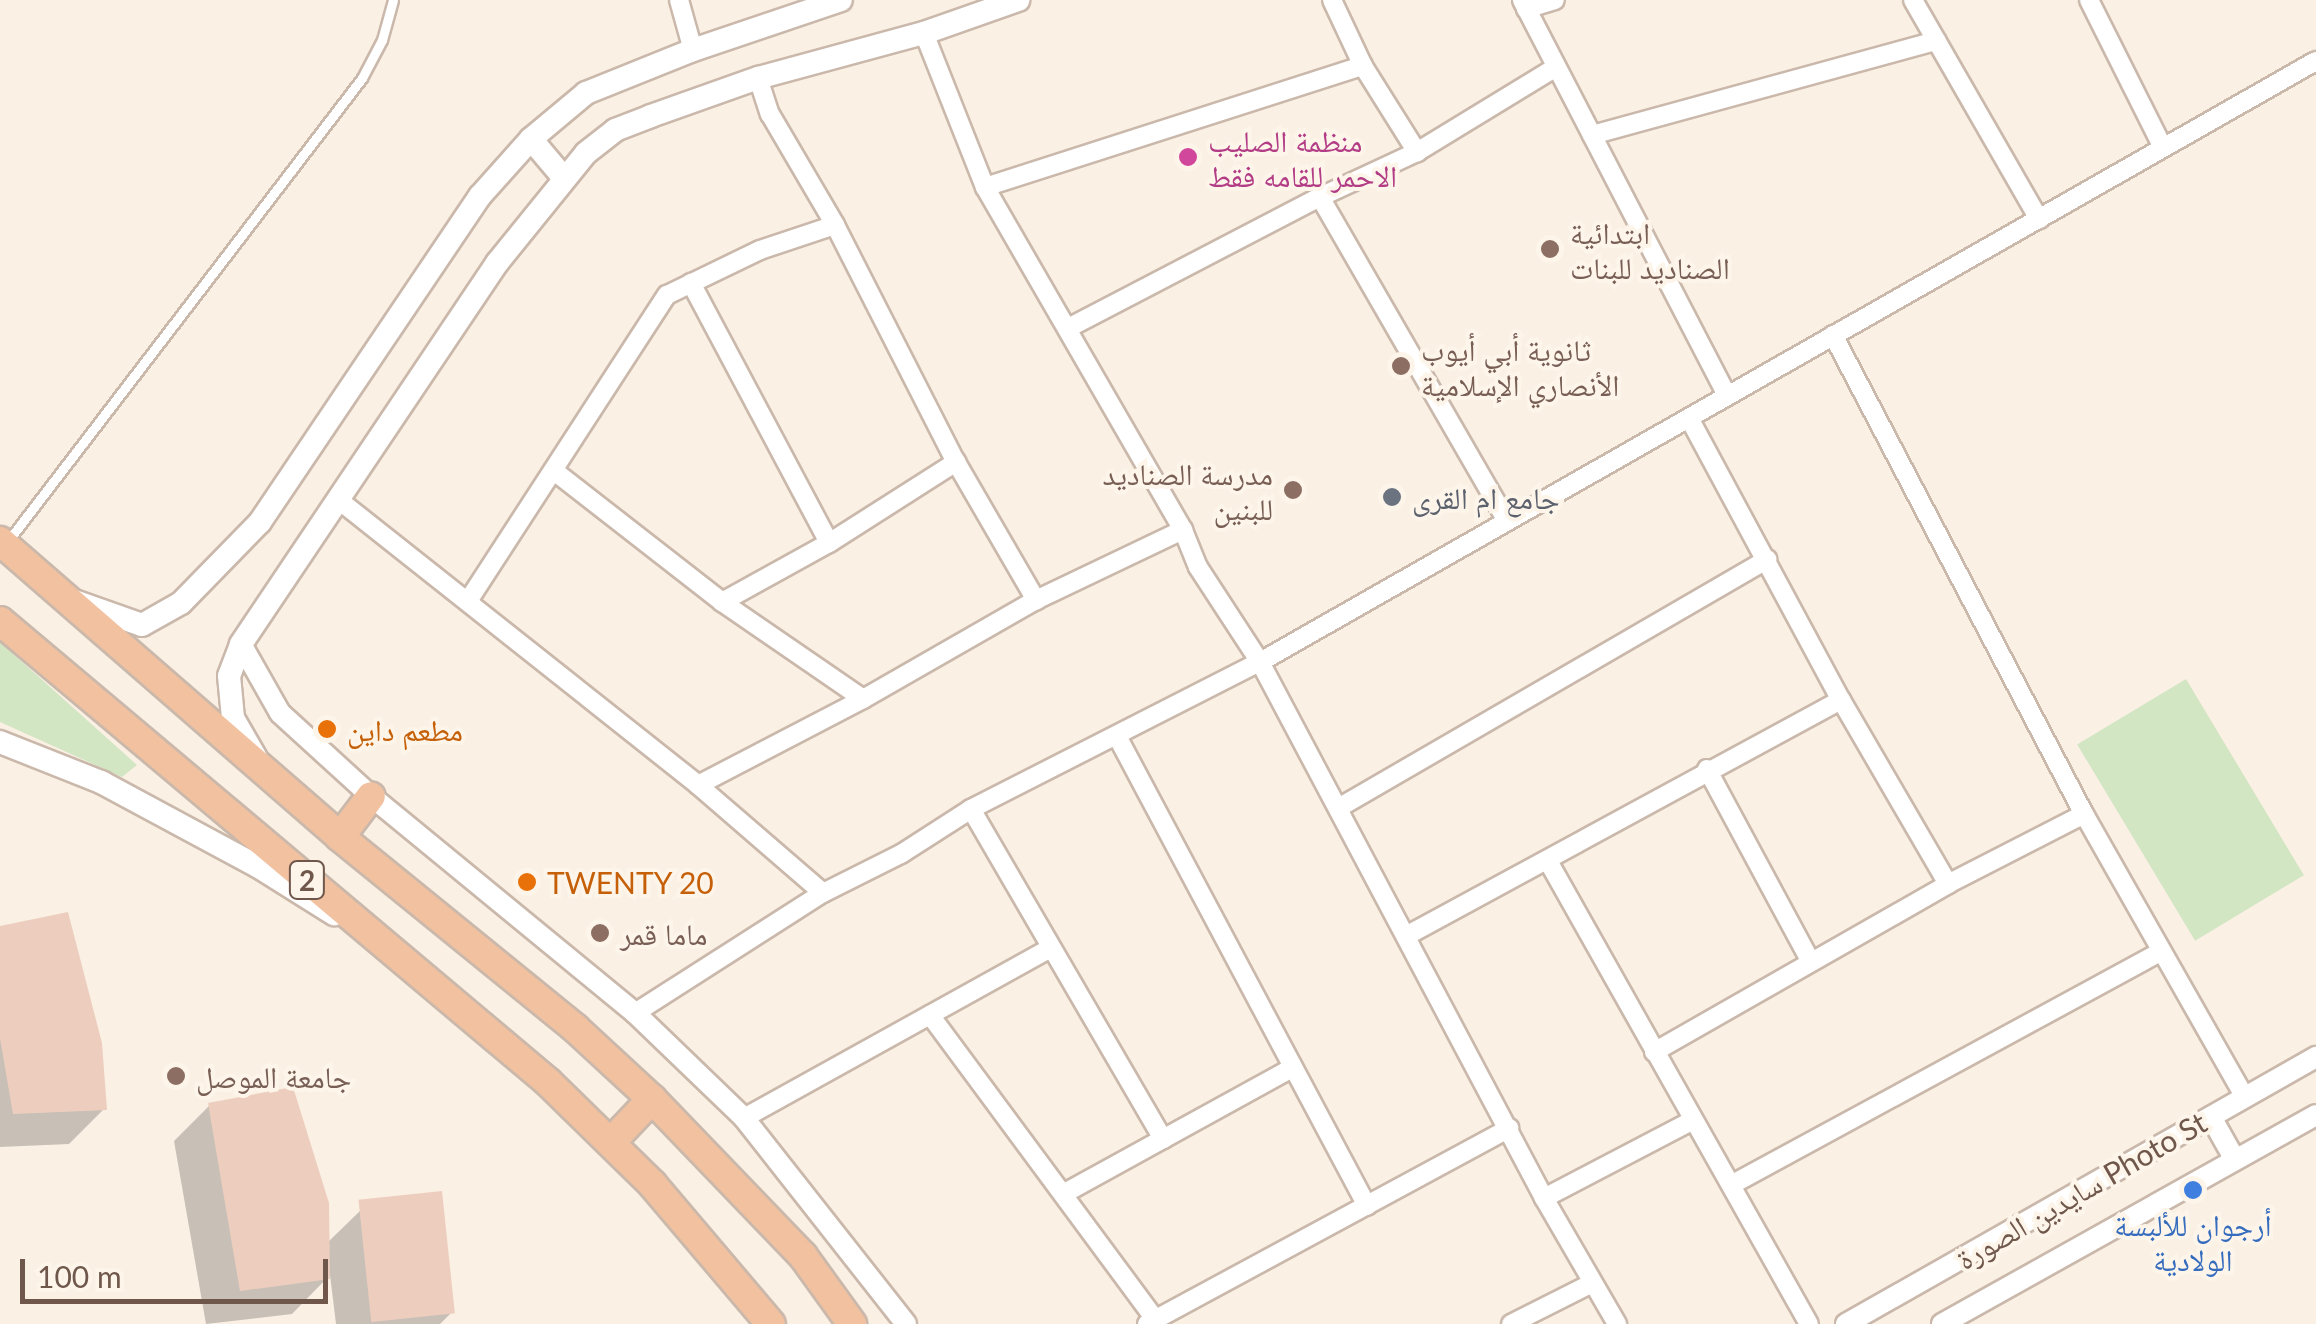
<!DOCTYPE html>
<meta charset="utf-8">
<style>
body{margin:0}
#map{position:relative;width:2316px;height:1324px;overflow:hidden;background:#faf0e4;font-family:Lato,"Noto Naskh Arabic",sans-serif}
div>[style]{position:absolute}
.green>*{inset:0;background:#d3e6c4;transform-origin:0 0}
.shadow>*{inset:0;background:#0003}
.building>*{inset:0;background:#edcebe;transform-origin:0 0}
.roads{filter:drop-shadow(2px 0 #cab8ab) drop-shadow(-2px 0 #cab8ab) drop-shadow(0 2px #cab8ab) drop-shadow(0 -2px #cab8ab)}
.service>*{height:9px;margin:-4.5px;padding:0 4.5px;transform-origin:4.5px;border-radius:4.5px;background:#fff}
.minor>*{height:18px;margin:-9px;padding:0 9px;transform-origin:9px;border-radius:9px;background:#fff}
.tertiary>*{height:20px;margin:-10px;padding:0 10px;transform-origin:10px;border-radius:10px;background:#fff}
.secondary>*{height:22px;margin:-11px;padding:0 11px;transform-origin:11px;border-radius:11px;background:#fff}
.trunk>*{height:28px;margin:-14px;padding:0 14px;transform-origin:14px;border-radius:14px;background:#f1c1a0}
.dots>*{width:28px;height:28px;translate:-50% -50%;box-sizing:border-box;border:5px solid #fdf5e9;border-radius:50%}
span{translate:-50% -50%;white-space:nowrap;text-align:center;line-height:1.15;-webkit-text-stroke:8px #fdf5e9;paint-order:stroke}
.shield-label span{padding:2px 8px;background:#fdf5e9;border:2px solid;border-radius:8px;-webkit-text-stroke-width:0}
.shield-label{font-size:28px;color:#70574c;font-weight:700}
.hotel-label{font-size:30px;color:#b23c85}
.left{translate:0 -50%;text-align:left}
.education-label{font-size:30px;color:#785e54}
.right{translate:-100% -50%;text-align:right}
.worship-label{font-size:30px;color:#5b616d}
.food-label{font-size:30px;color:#c56008}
.street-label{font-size:30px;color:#70574c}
.shop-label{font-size:30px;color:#366cbe}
.scale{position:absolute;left:20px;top:1259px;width:308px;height:45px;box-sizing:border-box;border:5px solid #70574c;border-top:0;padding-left:12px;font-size:30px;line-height:35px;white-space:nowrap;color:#70574c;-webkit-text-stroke:8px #fdf5e9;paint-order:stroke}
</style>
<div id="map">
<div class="green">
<i style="clip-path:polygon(0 642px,137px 765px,122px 777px,0 722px)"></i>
<i style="left:2186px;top:679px;width:229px;height:127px;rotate:59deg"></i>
</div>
<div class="shadow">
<i style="clip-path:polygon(0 929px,104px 1109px,69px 1144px,0 1147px)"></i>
<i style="clip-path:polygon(209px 1106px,327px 1243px,362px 1209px,452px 1312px,440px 1324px,336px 1324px,330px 1275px,292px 1314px,206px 1324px,174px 1141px)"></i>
</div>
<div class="building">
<i style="clip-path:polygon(68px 912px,102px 1043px,107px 1110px,13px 1114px,0 1038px,0 926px)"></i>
<i style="clip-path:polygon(293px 1087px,329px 1203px,330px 1279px,240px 1291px,208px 1103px)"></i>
<i style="left:442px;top:1191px;width:123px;height:84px;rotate:84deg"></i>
</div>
<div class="roads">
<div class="service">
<i style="left:8px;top:541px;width:583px;rotate:-52.6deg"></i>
<i style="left:362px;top:78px;width:43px;rotate:-62.2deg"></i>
<i style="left:382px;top:40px;width:41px;rotate:-74.6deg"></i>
</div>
<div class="minor">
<i style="left:679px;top:0;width:52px;rotate:74.4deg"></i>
<i style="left:1332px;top:0;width:73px;rotate:64.8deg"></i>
<i style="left:1363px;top:66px;width:102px;rotate:57.9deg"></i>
<i style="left:1522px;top:0;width:446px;rotate:62.6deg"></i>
<i style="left:1913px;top:0;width:253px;rotate:60.1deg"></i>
<i style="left:2089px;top:0;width:165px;rotate:63.4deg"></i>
<i style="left:1526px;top:9px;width:30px;rotate:-17deg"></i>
<i style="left:924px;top:33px;width:166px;rotate:68.4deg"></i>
<i style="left:985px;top:187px;width:396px;rotate:60deg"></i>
<i style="left:1183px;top:530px;width:40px;rotate:68deg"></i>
<i style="left:1198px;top:567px;width:113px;rotate:56.9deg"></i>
<i style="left:1260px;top:662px;width:607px;rotate:62.08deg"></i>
<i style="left:1544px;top:1198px;width:146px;rotate:59.9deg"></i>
<i style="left:758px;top:78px;width:38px;rotate:72deg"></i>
<i style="left:770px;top:114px;width:129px;rotate:59.6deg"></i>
<i style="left:835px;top:225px;width:266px;rotate:63deg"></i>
<i style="left:956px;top:462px;width:160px;rotate:59.9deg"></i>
<i style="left:1592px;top:135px;width:357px;rotate:-15.3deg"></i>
<i style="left:985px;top:187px;width:397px;rotate:-17.8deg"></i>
<i style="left:1320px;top:197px;width:374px;rotate:60deg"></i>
<i style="left:691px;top:283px;width:294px;rotate:62deg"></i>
<i style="left:1068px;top:328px;width:284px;rotate:-27.5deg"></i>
<i style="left:1320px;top:197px;width:107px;rotate:-24.9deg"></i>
<i style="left:1417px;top:152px;width:163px;rotate:-31.4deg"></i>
<i style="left:1833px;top:335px;width:541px;rotate:62.35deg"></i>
<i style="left:2084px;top:814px;width:326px;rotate:60.4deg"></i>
<i style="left:1689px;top:418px;width:320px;rotate:61.7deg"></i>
<i style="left:1841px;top:700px;width:213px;rotate:59.8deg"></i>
<i style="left:554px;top:471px;width:213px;rotate:37.9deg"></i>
<i style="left:722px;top:602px;width:171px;rotate:34.5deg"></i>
<i style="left:340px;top:501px;width:457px;rotate:38.4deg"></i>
<i style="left:698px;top:785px;width:165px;rotate:40.8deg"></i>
<i style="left:468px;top:601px;width:365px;rotate:-57deg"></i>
<i style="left:667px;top:295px;width:103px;rotate:-25.8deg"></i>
<i style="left:760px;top:250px;width:79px;rotate:-18.4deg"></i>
<i style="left:722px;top:602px;width:122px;rotate:-28.9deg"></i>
<i style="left:829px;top:543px;width:151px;rotate:-32.5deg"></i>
<i style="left:1118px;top:738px;width:530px;rotate:61.98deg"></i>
<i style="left:1707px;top:769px;width:219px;rotate:61.7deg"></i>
<i style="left:698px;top:785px;width:186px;rotate:-27.5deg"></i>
<i style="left:863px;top:699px;width:199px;rotate:-29.8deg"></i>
<i style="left:1036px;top:600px;width:163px;rotate:-25.5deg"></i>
<i style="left:1340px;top:807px;width:494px;rotate:-30.1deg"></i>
<i style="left:971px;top:809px;width:382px;rotate:59.8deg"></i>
<i style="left:1548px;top:861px;width:531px;rotate:60.59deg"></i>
<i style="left:1406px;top:936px;width:495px;rotate:-28.5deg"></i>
<i style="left:635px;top:1013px;width:223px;rotate:-32.6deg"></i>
<i style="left:823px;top:893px;width:87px;rotate:-26.6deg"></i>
<i style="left:901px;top:854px;width:83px;rotate:-32.7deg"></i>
<i style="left:971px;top:809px;width:324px;rotate:-27deg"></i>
<i style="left:1260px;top:662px;width:1215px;rotate:-29.65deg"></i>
<i style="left:930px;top:1015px;width:378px;rotate:53.5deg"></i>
<i style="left:1654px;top:1052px;width:339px;rotate:-29.7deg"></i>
<i style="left:1948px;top:884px;width:153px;rotate:-27.2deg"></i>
<i style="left:744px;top:1118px;width:349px;rotate:-29deg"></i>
<i style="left:1731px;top:1185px;width:490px;rotate:-28.5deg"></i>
<i style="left:1063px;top:1194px;width:259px;rotate:-28.8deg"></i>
<i style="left:1544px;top:1198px;width:166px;rotate:-27.6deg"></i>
<i style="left:1147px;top:1324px;width:412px;rotate:-28.4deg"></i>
<i style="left:1511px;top:1324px;width:91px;rotate:-26.8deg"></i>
</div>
<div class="tertiary">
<i style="left:241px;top:644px;width:79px;rotate:60.5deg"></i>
<i style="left:280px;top:713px;width:123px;rotate:42.4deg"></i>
<i style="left:371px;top:796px;width:342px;rotate:39.4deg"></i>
<i style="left:635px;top:1013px;width:151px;rotate:43.9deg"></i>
<i style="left:744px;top:1118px;width:262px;rotate:51.8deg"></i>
<i style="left:2211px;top:1117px;width:47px;rotate:60.7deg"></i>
<i style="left:1846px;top:1324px;width:541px;rotate:-29.6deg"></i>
<i style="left:1942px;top:1324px;width:428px;rotate:-29.2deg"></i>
</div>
<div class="secondary">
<i style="left:531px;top:139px;width:50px;rotate:49.9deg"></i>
<i style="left:71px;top:600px;width:75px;rotate:19.4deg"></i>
<i style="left:142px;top:625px;width:45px;rotate:-29.4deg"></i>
<i style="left:181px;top:603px;width:113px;rotate:-45.7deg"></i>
<i style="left:260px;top:522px;width:393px;rotate:-56deg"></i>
<i style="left:480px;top:196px;width:76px;rotate:-48.2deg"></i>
<i style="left:531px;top:139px;width:72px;rotate:-39.9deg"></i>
<i style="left:586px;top:93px;width:115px;rotate:-21.9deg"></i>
<i style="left:693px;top:50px;width:156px;rotate:-18.7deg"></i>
<i style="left:0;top:742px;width:109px;rotate:21.6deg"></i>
<i style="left:101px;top:782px;width:179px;rotate:28.3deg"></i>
<i style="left:259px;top:867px;width:89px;rotate:32.1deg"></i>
<i style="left:256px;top:758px;width:46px;rotate:-119.9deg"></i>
<i style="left:233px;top:718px;width:42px;rotate:-95.4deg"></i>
<i style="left:229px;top:676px;width:34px;rotate:-69deg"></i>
<i style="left:241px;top:644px;width:459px;rotate:-56.1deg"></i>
<i style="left:497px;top:263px;width:141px;rotate:-51deg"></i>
<i style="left:586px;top:153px;width:37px;rotate:-38deg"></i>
<i style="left:615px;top:130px;width:39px;rotate:-21deg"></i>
<i style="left:651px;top:116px;width:114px;rotate:-19.6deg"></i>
<i style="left:758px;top:78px;width:172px;rotate:-15.2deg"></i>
<i style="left:924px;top:33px;width:100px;rotate:-19.3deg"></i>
</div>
<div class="trunk">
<i style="left:0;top:541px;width:451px;rotate:41deg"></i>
<i style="left:340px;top:837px;width:303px;rotate:39.1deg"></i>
<i style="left:575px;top:1028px;width:105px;rotate:42.7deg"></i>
<i style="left:652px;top:1099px;width:218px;rotate:46.1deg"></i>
<i style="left:803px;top:1256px;width:84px;rotate:54.2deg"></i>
<i style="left:0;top:621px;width:716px;rotate:40.07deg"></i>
<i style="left:548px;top:1082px;width:147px;rotate:44.4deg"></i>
<i style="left:653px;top:1185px;width:182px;rotate:49.7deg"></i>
<i style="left:340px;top:837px;width:51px;rotate:-52.9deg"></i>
<i style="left:612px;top:1141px;width:58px;rotate:-46.4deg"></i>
</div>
</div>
<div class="dots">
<i style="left:1188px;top:157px;background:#d1479c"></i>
<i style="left:1550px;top:249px;background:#8d6e63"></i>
<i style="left:1401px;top:366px;background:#8d6e63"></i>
<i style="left:1293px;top:490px;background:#8d6e63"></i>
<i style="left:1392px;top:497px;background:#6b7280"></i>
<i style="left:327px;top:729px;background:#e8710a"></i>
<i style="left:527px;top:882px;background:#e8710a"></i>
<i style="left:600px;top:933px;background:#8d6e63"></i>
<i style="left:176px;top:1076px;background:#8d6e63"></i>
<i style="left:2193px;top:1190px;background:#3f7fe0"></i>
</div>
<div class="shield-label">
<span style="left:307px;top:880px">2</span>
</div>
<div class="hotel-label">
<span class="left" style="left:1208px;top:157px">منظمة الصليب<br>الاحمر للقامه فقط</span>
</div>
<div class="education-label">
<span class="left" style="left:1570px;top:249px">ابتدائية<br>الصناديد للبنات</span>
<span class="left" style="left:1421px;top:366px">ثانوية أبي أيوب<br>الأنصاري الإسلامية</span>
<span class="right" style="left:1273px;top:490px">مدرسة الصناديد<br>للبنين</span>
<span class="left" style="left:620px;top:933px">ماما قمر</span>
<span class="left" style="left:196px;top:1076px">جامعة الموصل</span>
</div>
<div class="worship-label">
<span class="left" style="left:1412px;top:497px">جامع ام القرى</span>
</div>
<div class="food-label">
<span class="left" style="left:347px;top:729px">مطعم داين</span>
<span class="left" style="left:547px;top:882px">TWENTY 20</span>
</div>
<div class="street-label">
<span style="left:2081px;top:1190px;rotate:-30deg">سايدين الصورة Photo St</span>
</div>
<div class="shop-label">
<span style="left:2193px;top:1241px">أرجوان للألبسة<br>الولادية</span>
</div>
<div class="scale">100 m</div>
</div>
